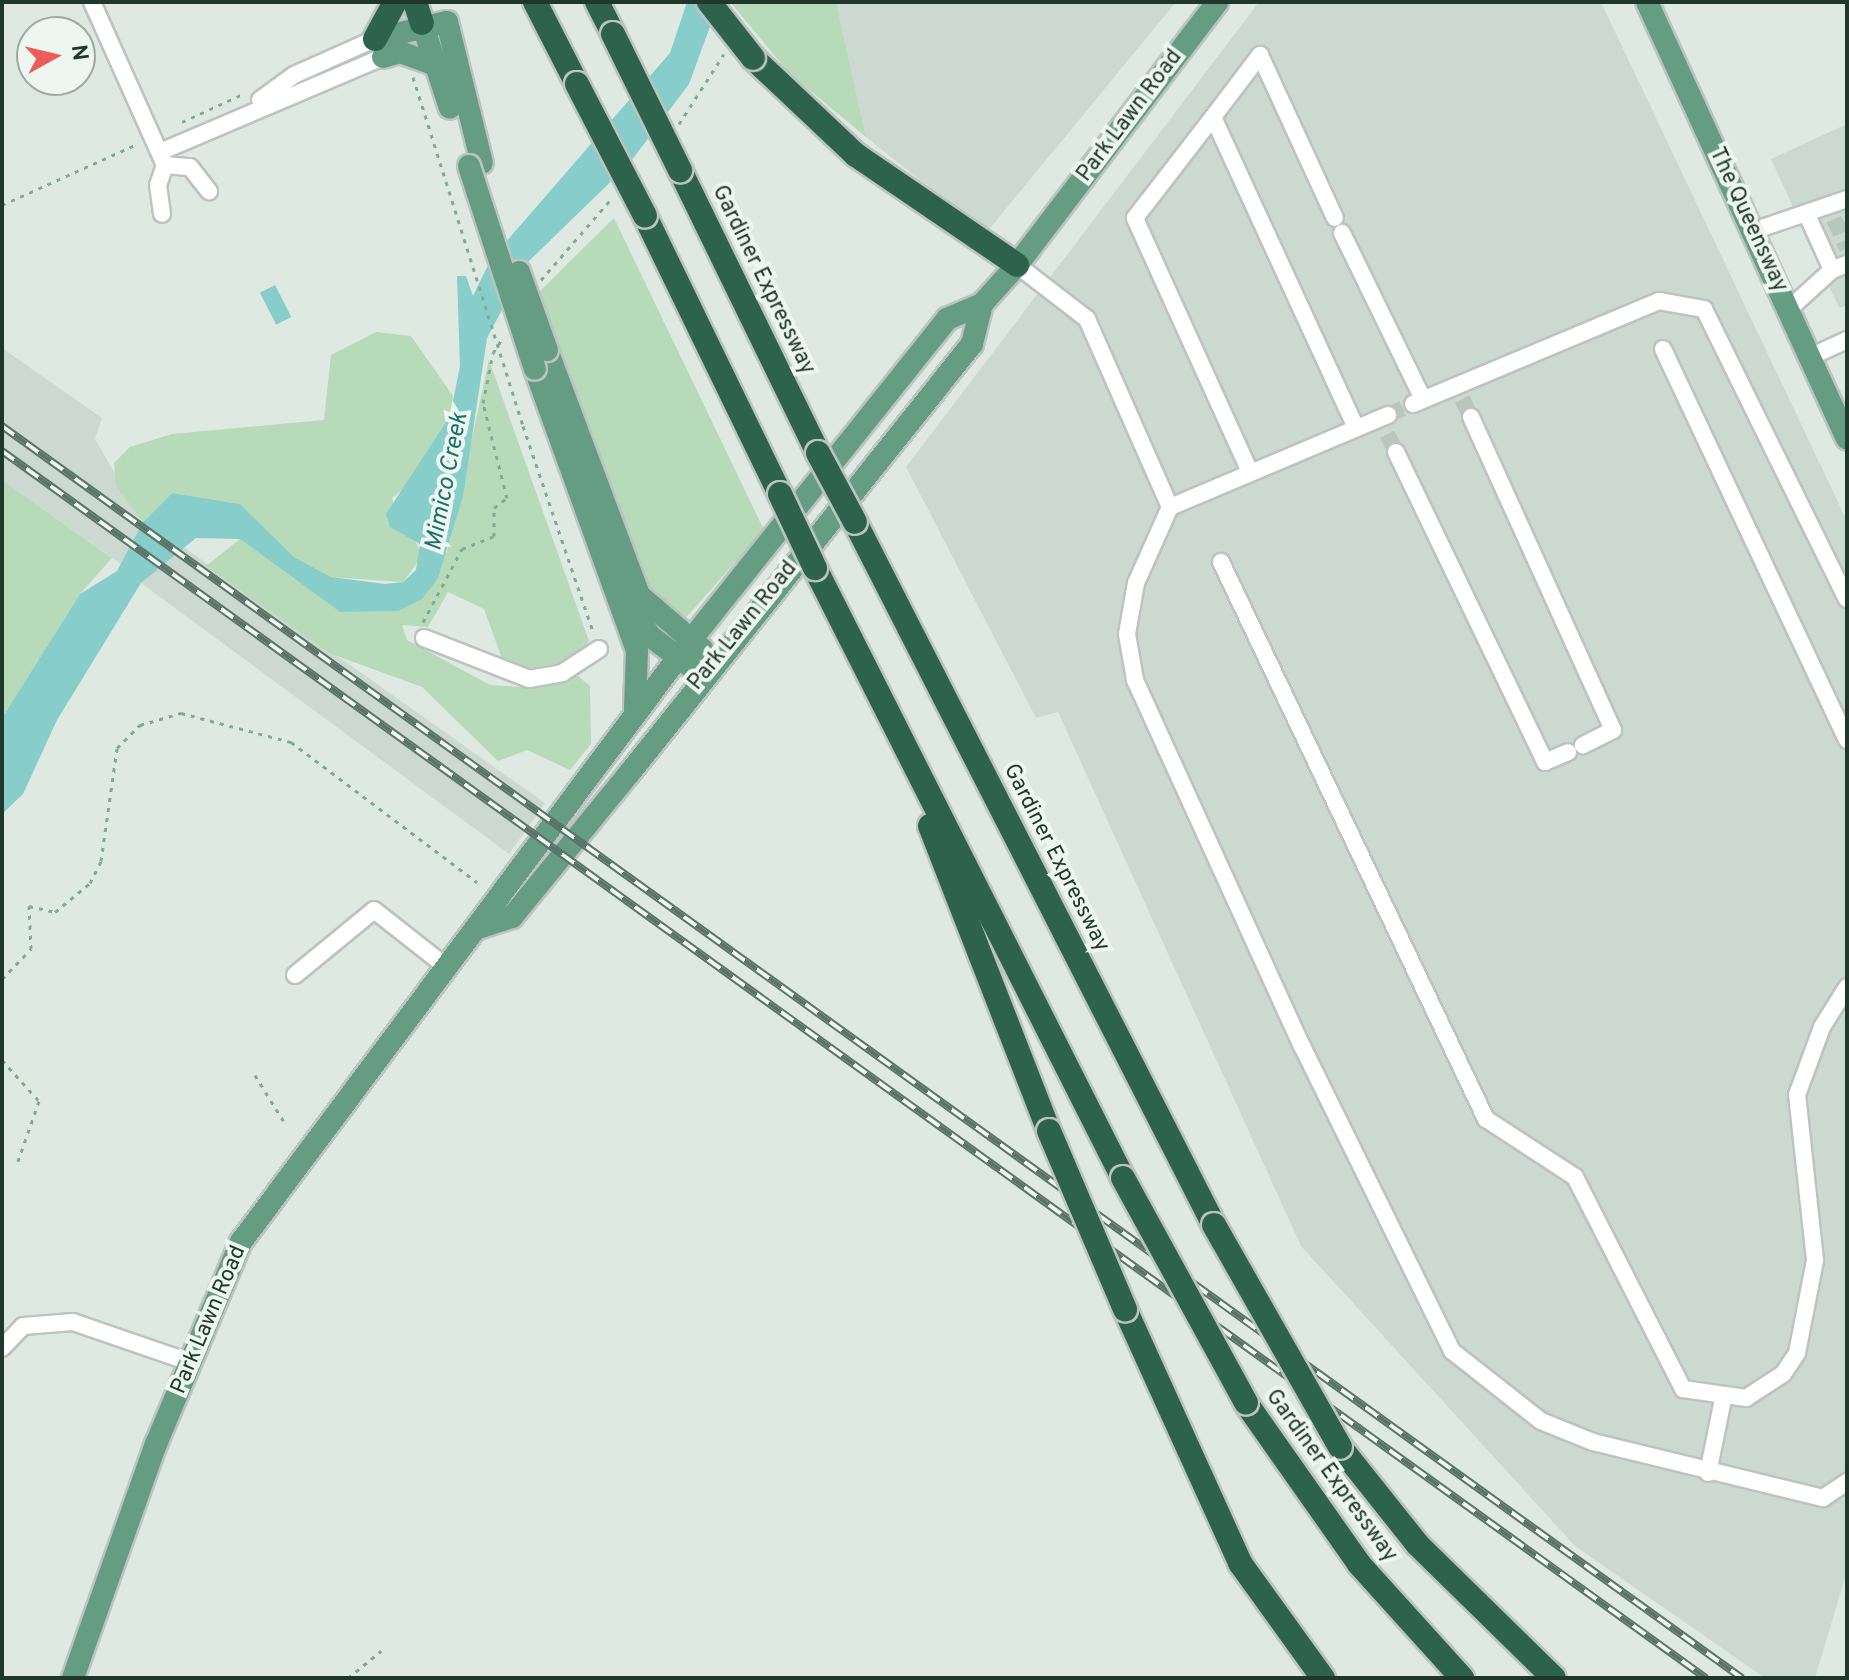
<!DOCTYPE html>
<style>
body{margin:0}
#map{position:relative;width:1849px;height:1680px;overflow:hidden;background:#dee9e2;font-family:Overpass,sans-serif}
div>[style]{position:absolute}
.built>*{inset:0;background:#ccd9d0}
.green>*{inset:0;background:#b7dab9}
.water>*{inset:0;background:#87cdc9;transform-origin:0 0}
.minor-tunnel>*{height:16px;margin-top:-8px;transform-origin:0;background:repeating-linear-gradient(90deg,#b8c6be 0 16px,transparent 0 24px)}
.path>*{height:3px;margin-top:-1.5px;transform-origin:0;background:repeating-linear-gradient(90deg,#7fac94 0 4px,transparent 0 10px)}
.roads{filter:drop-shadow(2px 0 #bcc3c0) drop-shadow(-2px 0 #bcc3c0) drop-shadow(0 2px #bcc3c0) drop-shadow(0 -2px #bcc3c0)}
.minor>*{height:16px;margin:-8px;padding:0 8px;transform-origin:8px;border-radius:8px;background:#fff}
.major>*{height:22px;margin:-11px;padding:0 11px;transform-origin:11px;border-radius:11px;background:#649d82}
.highway>*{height:24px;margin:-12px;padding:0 12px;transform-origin:12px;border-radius:12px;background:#2d634c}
.rail>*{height:8px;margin-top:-4px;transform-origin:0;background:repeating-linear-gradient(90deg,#eef6f0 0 15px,#5a7467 0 30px);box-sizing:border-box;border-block:2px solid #5a7467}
.path-bridge>*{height:3px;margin-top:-1.5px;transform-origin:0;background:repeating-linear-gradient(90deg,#7fac94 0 4px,transparent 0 10px)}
.bridges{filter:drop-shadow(2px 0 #bcc3c0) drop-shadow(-2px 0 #bcc3c0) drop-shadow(0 2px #bcc3c0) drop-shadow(0 -2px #bcc3c0)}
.major-bridge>*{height:22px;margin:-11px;padding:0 11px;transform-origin:11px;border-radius:11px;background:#649d82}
.highway-bridge>*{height:24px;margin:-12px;padding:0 12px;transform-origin:12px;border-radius:12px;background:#2d634c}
span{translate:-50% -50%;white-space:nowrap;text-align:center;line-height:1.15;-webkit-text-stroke:8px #eef6f0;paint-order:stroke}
.street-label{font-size:22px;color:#20382c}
.water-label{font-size:24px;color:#1d716d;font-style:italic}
.frame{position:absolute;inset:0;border:4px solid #20382c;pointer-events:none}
.north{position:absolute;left:16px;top:16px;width:80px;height:80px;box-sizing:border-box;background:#eef6f0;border:2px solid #9caaa2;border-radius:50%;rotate:82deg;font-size:22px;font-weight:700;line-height:32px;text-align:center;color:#20382c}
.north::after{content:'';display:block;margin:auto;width:28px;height:36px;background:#ed5d58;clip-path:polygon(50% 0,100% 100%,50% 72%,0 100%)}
</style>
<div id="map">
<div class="built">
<i style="clip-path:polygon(836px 2px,1176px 2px,986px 233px,866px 137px)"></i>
<i style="clip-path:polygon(1259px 2px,1601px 2px,1847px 521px,1847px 1571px,1815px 1678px,1765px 1678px,1575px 1546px,1301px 1246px,1058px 712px,1036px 718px,906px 467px)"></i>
<i style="clip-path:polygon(1847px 124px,1847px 305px,1839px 308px,1771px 159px)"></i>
<i style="clip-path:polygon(2px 348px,102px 418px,95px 439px,143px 522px,121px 564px,2px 480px)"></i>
<i style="clip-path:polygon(182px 546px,545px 803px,509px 854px,141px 583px)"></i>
</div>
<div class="green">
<i style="clip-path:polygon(730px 2px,836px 2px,866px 137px,790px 74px)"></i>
<i style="clip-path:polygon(614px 218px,764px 530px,683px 621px,652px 601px,537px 294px)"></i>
<i style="clip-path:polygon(376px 332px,411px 336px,453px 396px,450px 416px,413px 481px,392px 498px,403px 535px,413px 536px,422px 556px,403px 582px,331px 577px,294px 557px,240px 504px,172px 493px,143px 522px,116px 486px,114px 463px,130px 447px,172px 434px,324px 420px,331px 355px)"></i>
<i style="clip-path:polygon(489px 360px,589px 641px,579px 653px,539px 671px,504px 664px,484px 609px,448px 592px,428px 627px,402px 625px,407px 640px,490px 685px,538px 688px,578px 676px,590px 686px,591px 744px,570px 770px,527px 750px,498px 761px,422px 687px,329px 653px,206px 566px,240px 539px,340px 612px,375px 611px,447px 552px)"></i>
<i style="clip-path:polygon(2px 480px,112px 558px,80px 594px,2px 718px)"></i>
</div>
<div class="water">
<i style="clip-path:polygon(687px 2px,719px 2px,689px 84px,628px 165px,527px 263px,487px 338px,463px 496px,438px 578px,422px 599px,398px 611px,340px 612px,240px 539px,196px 538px,141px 583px,57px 720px,23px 794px,2px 814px,2px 718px,80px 594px,117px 571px,143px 522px,172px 493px,240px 504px,294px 557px,331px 577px,385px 584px,403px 582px,416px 570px,420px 544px,390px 527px,386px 514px,450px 416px,460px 366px,457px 276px,466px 276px,473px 296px,491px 259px,670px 53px)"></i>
<i style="left:275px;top:285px;width:36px;height:17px;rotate:63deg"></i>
</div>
<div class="minor-tunnel">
<i style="left:1834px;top:219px;width:32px;rotate:66deg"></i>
<i style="left:1462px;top:399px;width:20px;rotate:63deg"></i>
<i style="left:1388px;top:415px;width:27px;rotate:-24deg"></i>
<i style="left:1387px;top:434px;width:20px;rotate:63deg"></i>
</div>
<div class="path">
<i style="left:413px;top:77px;width:100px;rotate:72.5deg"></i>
<i style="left:182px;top:122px;width:67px;rotate:-24.7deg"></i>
<i style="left:679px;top:124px;width:83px;rotate:-57.3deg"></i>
<i style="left:2px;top:205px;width:148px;rotate:-24.3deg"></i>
<i style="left:541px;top:280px;width:108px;rotate:-49.1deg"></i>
<i style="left:523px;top:426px;width:220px;rotate:71.2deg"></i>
<i style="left:423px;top:622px;width:83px;rotate:-61.9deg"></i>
<i style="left:462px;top:549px;width:35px;rotate:-22deg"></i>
<i style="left:494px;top:536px;width:28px;rotate:-90deg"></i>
<i style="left:494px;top:508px;width:16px;rotate:-38deg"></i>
<i style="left:507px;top:498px;width:98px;rotate:-104.2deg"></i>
<i style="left:483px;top:403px;width:51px;rotate:-78.7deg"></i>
<i style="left:493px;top:353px;width:20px;rotate:-57deg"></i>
<i style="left:2px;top:979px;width:42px;rotate:-46deg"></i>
<i style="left:31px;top:949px;width:43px;rotate:-92.7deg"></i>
<i style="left:29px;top:906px;width:27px;rotate:13deg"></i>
<i style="left:55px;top:912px;width:45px;rotate:-39.6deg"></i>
<i style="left:90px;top:883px;width:25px;rotate:-63deg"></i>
<i style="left:101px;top:861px;width:114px;rotate:-81.9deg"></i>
<i style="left:117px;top:748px;width:33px;rotate:-45deg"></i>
<i style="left:140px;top:725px;width:43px;rotate:-16.3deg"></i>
<i style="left:181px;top:713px;width:114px;rotate:14.8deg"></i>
<i style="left:291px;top:742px;width:233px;rotate:37deg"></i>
<i style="left:2px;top:1060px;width:55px;rotate:47.9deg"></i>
<i style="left:39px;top:1101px;width:64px;rotate:109.3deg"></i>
<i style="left:255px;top:1075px;width:59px;rotate:58.2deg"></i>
<i style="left:348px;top:1678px;width:43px;rotate:-39.3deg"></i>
</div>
<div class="roads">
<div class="minor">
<i style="left:92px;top:2px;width:179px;rotate:65.9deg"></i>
<i style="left:165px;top:165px;width:21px;rotate:109deg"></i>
<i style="left:158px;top:185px;width:29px;rotate:82deg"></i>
<i style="left:260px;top:100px;width:42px;rotate:-36.3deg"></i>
<i style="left:294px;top:75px;width:89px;rotate:-24deg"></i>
<i style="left:1213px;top:117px;width:78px;rotate:-52.8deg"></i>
<i style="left:1260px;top:55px;width:179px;rotate:65.3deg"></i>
<i style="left:160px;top:152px;width:242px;rotate:-23.1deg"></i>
<i style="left:165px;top:165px;width:25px;rotate:5deg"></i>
<i style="left:190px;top:167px;width:31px;rotate:52deg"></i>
<i style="left:1808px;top:217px;width:58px;rotate:65.6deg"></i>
<i style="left:1832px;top:270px;width:16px;rotate:-22deg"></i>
<i style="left:1753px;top:231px;width:99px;rotate:-18.8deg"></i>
<i style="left:1342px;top:233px;width:185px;rotate:64deg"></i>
<i style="left:1017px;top:265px;width:88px;rotate:37.6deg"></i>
<i style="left:1087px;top:319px;width:206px;rotate:66.2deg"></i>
<i style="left:1789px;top:309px;width:58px;rotate:-42.2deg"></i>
<i style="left:1663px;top:349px;width:432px;rotate:64.8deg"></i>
<i style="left:1810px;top:357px;width:41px;rotate:-24.7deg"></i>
<i style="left:1413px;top:404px;width:267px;rotate:-22.7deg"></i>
<i style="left:1659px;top:301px;width:46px;rotate:10.1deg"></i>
<i style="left:1704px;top:309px;width:323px;rotate:63.8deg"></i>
<i style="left:1388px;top:415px;width:237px;rotate:157.1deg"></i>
<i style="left:1170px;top:507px;width:83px;rotate:114.1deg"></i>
<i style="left:1136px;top:583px;width:52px;rotate:100deg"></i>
<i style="left:1127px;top:634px;width:47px;rotate:80.1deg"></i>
<i style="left:1135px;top:680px;width:402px;rotate:65.5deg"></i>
<i style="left:1302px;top:1046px;width:340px;rotate:63.8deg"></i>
<i style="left:1452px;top:1351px;width:113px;rotate:38.2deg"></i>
<i style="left:1541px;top:1421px;width:56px;rotate:22deg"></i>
<i style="left:1593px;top:1442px;width:237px;rotate:13.7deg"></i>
<i style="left:1823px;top:1498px;width:29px;rotate:-34deg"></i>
<i style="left:1471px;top:417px;width:344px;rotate:65.6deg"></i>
<i style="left:1613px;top:730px;width:34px;rotate:153deg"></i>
<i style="left:1396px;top:452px;width:344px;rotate:64.3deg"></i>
<i style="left:1545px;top:762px;width:25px;rotate:-23deg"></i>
<i style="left:1250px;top:472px;width:279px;rotate:-114.4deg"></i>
<i style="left:1135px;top:218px;width:128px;rotate:-52.3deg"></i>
<i style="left:1213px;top:117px;width:342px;rotate:65.3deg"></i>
<i style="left:1221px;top:562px;width:617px;rotate:64.56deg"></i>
<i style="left:1486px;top:1119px;width:106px;rotate:33.1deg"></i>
<i style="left:1575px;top:1177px;width:238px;rotate:63deg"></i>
<i style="left:1683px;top:1389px;width:64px;rotate:8.1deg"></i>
<i style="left:1746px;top:1398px;width:44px;rotate:-33deg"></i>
<i style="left:1783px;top:1374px;width:25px;rotate:-56deg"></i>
<i style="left:1797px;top:1353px;width:95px;rotate:-79deg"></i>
<i style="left:1815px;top:1260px;width:166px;rotate:-96.2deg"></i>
<i style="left:1797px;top:1095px;width:72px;rotate:-69.8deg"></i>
<i style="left:1822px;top:1027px;width:47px;rotate:-58deg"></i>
<i style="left:424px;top:638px;width:113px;rotate:21.3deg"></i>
<i style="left:529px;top:679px;width:34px;rotate:-10deg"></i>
<i style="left:562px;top:673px;width:44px;rotate:-33deg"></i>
<i style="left:295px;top:975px;width:102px;rotate:-39.4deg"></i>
<i style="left:374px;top:910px;width:95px;rotate:38.2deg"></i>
<i style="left:2px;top:1348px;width:30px;rotate:-46deg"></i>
<i style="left:23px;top:1326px;width:50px;rotate:-4.6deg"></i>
<i style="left:73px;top:1322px;width:123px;rotate:19deg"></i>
<i style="left:1708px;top:1473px;width:76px;rotate:-78.5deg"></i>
</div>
<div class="major">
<i style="left:1647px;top:2px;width:480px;rotate:65.4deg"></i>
<i style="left:422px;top:23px;width:89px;rotate:71.8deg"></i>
<i style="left:375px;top:39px;width:74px;rotate:-13.3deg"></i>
<i style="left:447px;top:22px;width:145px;rotate:76.1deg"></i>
<i style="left:383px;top:57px;width:18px;rotate:-16deg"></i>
<i style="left:400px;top:52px;width:38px;rotate:20deg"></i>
<i style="left:547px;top:350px;width:262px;rotate:69.4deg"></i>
<i style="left:639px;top:595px;width:83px;rotate:40.6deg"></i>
<i style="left:535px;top:369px;width:300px;rotate:70.1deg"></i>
<i style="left:637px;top:651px;width:58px;rotate:92deg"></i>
<i style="left:630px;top:606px;width:36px;rotate:56deg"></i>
<i style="left:650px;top:636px;width:50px;rotate:36.9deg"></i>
<i style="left:481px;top:927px;width:33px;rotate:-18deg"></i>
<i style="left:512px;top:917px;width:183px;rotate:-50.8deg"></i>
<i style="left:628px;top:775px;width:551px;rotate:-51.41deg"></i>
<i style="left:972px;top:344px;width:41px;rotate:-76deg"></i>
<i style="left:73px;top:1678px;width:248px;rotate:-70.5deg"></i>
<i style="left:156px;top:1444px;width:219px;rotate:-67.2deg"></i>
<i style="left:241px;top:1242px;width:752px;rotate:-53.22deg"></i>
<i style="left:691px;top:640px;width:411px;rotate:-51.4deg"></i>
<i style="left:947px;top:319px;width:38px;rotate:-23deg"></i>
<i style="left:982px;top:304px;width:52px;rotate:-48.1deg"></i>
<i style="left:1017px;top:265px;width:330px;rotate:-52.7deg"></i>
</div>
<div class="highway">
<i style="left:415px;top:2px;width:22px;rotate:72deg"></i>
<i style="left:535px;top:2px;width:92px;rotate:62.9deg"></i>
<i style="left:597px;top:2px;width:36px;rotate:63deg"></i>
<i style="left:375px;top:39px;width:42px;rotate:-61.6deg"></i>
<i style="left:753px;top:58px;width:141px;rotate:43.3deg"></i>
<i style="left:856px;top:155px;width:195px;rotate:34.3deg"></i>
<i style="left:680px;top:170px;width:315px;rotate:64deg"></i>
<i style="left:645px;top:216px;width:309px;rotate:64.1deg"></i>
<i style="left:855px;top:522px;width:789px;rotate:62.95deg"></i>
<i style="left:815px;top:568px;width:683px;rotate:63.21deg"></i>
<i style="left:930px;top:826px;width:327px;rotate:68.7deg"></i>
<i style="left:1125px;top:1309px;width:279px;rotate:65.6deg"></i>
<i style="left:1240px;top:1563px;width:142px;rotate:54.2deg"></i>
<i style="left:1246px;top:1403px;width:197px;rotate:54.9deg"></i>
<i style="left:1359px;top:1564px;width:154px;rotate:47.9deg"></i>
<i style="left:1340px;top:1447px;width:125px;rotate:51.5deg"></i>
<i style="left:1418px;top:1545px;width:190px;rotate:44.4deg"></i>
</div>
</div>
<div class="rail">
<i style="left:2px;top:426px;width:2144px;rotate:35.74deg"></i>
<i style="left:2px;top:451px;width:2100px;rotate:35.76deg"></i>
</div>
<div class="path-bridge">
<i style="left:443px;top:172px;width:266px;rotate:72.5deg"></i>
</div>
<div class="bridges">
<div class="major-bridge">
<i style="left:469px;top:166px;width:213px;rotate:72deg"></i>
<i style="left:519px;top:272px;width:83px;rotate:70.3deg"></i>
</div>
<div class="highway-bridge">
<i style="left:709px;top:2px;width:71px;rotate:51.8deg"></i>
<i style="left:613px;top:34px;width:152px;rotate:63.8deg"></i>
<i style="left:577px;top:84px;width:148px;rotate:62.7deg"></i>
<i style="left:818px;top:453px;width:78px;rotate:61.8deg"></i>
<i style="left:780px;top:494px;width:82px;rotate:64.7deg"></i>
<i style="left:1049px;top:1131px;width:194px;rotate:66.9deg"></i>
<i style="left:1123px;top:1178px;width:256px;rotate:61.3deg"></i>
<i style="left:1214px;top:1225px;width:255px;rotate:60.4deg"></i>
</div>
</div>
<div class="street-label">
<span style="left:1130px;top:116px;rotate:-53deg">Park Lawn Road</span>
<span style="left:1748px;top:220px;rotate:65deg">The Queensway</span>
<span style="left:763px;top:280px;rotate:64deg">Gardiner Expressway</span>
<span style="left:743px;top:626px;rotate:-51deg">Park Lawn Road</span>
<span style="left:1056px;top:858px;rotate:63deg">Gardiner Expressway</span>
<span style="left:209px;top:1320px;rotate:-67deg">Park Lawn Road</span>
<span style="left:1331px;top:1476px;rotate:54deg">Gardiner Expressway</span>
</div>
<div class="water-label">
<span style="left:448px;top:482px;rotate:-79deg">Mimico Creek</span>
</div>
<div class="frame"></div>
<div class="north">N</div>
</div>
